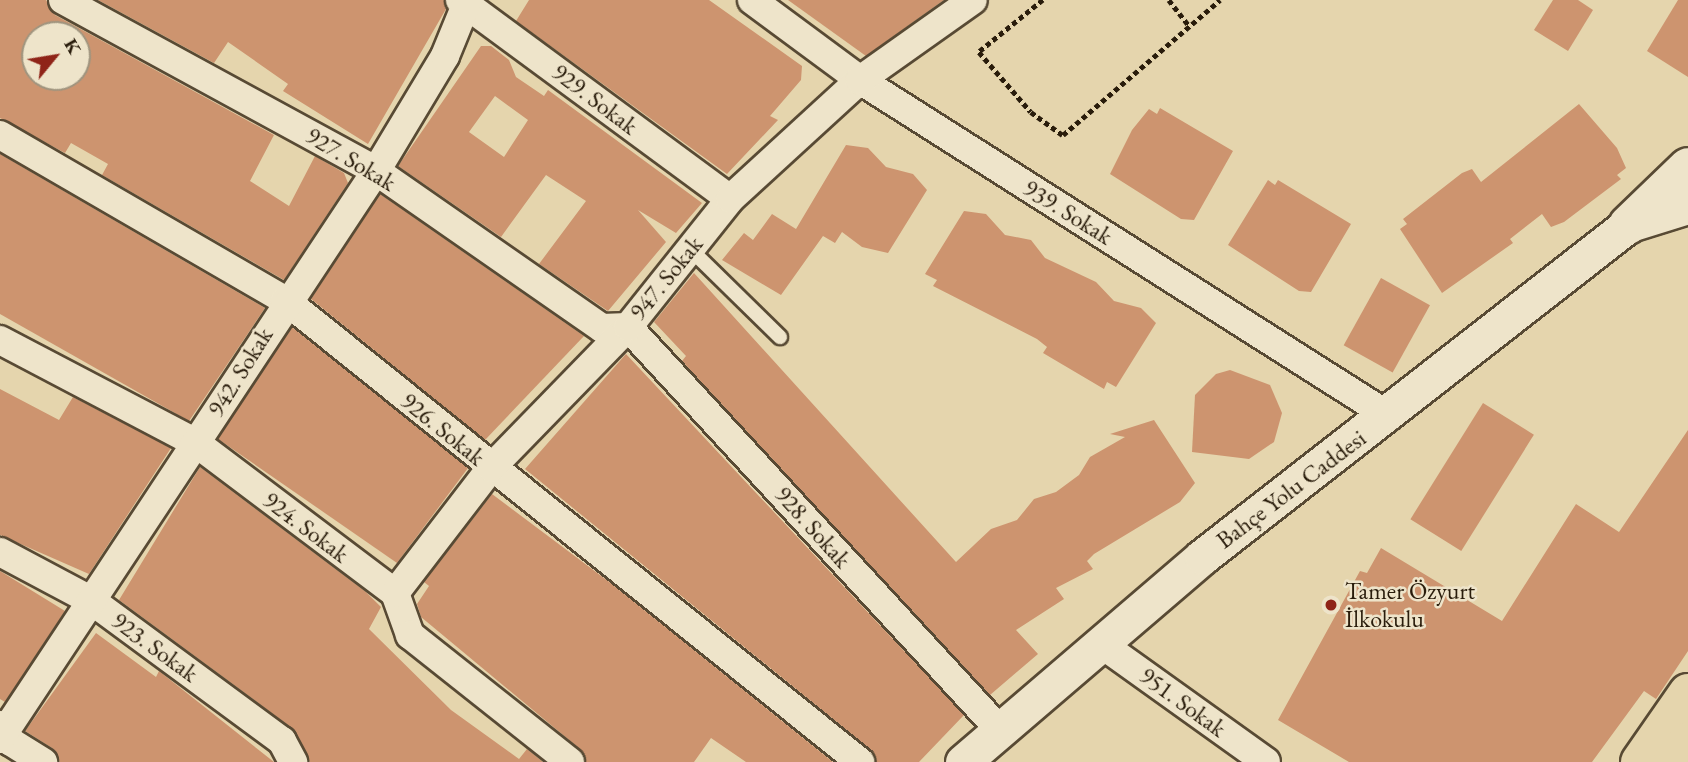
<!DOCTYPE html>
<meta charset="utf-8">
<style>
body{margin:0}
#map{position:relative;width:1688px;height:762px;overflow:hidden;background:#e5d5ad;font-family:"EB Garamond",serif}
div>[style]{position:absolute}
.building>*{inset:0;background:#cd946f;transform-origin:0 0}
.path>*{height:4.5px;margin-top:-2.25px;transform-origin:0;background:repeating-linear-gradient(90deg,#291c0b 0 5px,transparent 0 8.5px)}
.roads{filter:drop-shadow(2px 0 #584a34) drop-shadow(-2px 0 #584a34) drop-shadow(0 2px #584a34) drop-shadow(0 -2px #584a34)}
.service>*{height:14px;margin:-7px;padding:0 7px;transform-origin:7px;border-radius:7px;background:#eee4ca}
.minor>*{height:28px;margin:-14px;padding:0 14px;transform-origin:14px;border-radius:14px;background:#eee4ca}
.tertiary>*{height:35px;margin:-17.5px;padding:0 17.5px;transform-origin:17.5px;border-radius:17.5px;background:#eee4ca}
.secondary>*{height:38px;margin:-19px;padding:0 19px;transform-origin:19px;border-radius:19px;background:#eee4ca}
.primary>*{height:38px;margin:-19px;padding:0 19px;transform-origin:19px;border-radius:19px;background:#e5d5ad}
.trunk>*{height:38px;margin:-19px;padding:0 19px;transform-origin:19px;border-radius:19px;background:#e5d5ad}
.dots>*{width:19px;height:19px;translate:-50% -50%;box-sizing:border-box;border:4px solid #eee4ca;border-radius:50%}
span{translate:-50% -50%;white-space:nowrap;text-align:center;line-height:1.15;-webkit-text-stroke:5px #eee4ca;paint-order:stroke}
.street-label{font-size:24px;color:#291c0b}
.poi-label{font-size:24px;color:#291c0b}
.left{translate:0 -50%;text-align:left}
.north{position:absolute;left:21px;top:21px;width:70px;height:70px;box-sizing:border-box;background:#eee4ca;border:2px solid #9f947e;border-radius:50%;rotate:60deg;font-size:19px;font-weight:700;line-height:28px;text-align:center;color:#291c0b}
.north::after{content:'';display:block;margin:auto;width:24px;height:32px;background:#8f2418;clip-path:polygon(50% 0,100% 100%,50% 72%,0 100%)}
</style>
<div id="map">
<div class="building">
<i style="clip-path:polygon(evenodd,0 0,46px 0,55px 15px,274px 135px,250px 181px,289px 206px,315px 156px,344px 173px,348px 183px,284px 280px,102px 175px,108px 164px,71px 143px,65px 153px,0 118px,0 0,35px 35px,77px 35px,77px 77px,35px 77px,35px 35px)"></i>
<i style="clip-path:polygon(98px 0,444px 0,446px 9px,368px 144px,283px 91px,288px 84px,228px 42px,214px 63px)"></i>
<i style="clip-path:polygon(529px 0,709px 0,802px 66px,801px 80px,770px 116px,778px 120px,727px 174px,516px 21px)"></i>
<i style="clip-path:polygon(788px 0,944px 0,866px 56px)"></i>
<i style="clip-path:polygon(1553px 0,1578px 0,1593px 10px,1568px 51px,1534px 30px)"></i>
<i style="clip-path:polygon(1678px 0,1688px 0,1688px 77px,1647px 51px)"></i>
<i style="clip-path:polygon(evenodd,481px 46px,491px 46px,509px 60px,516px 77px,544px 96px,548px 90px,702px 203px,676px 233px,638px 210px,666px 242px,608px 311px,539px 264px,586px 201px,546px 175px,501px 237px,398px 166px,481px 46px,495px 96px,528px 120px,504px 157px,469px 132px,495px 96px)"></i>
<i style="clip-path:polygon(1579px 104px,1617px 148px,1626px 168px,1617px 175px,1621px 179px,1564px 222px,1551px 227px,1542px 214px,1510px 239px,1513px 243px,1442px 293px,1400px 229px,1407px 224px,1403px 219px,1462px 173px,1472px 169px,1481px 182px)"></i>
<i style="clip-path:polygon(1160px 108px,1233px 151px,1194px 220px,1181px 219px,1110px 174px,1132px 130px,1149px 109px,1157px 114px)"></i>
<i style="clip-path:polygon(846px 145px,868px 148px,886px 167px,913px 174px,927px 190px,888px 253px,862px 247px,842px 232px,835px 243px,823px 236px,781px 295px,722px 260px,744px 233px,753px 240px,772px 214px,796px 229px)"></i>
<i style="clip-path:polygon(0 154px,265px 308px,189px 421px,0 314px)"></i>
<i style="clip-path:polygon(1268px 180px,1275px 185px,1278px 180px,1351px 224px,1311px 292px,1299px 291px,1228px 245px)"></i>
<i style="clip-path:polygon(380px 194px,584px 336px,485px 440px,311px 299px)"></i>
<i style="clip-path:polygon(964px 211px,986px 214px,1005px 235px,1031px 240px,1045px 258px,1096px 282px,1114px 301px,1141px 308px,1156px 323px,1116px 387px,1107px 382px,1104px 389px,1043px 353px,1047px 347px,1037px 339px,933px 286px,937px 280px,925px 274px)"></i>
<i style="clip-path:polygon(694px 273px,956px 562px,991px 529px,1017px 520px,1034px 499px,1056px 492px,1079px 475px,1090px 457px,1125px 437px,1110px 434px,1154px 420px,1195px 483px,1180px 502px,1094px 554px,1087px 561px,1093px 569px,1056px 588px,1064px 599px,1016px 630px,1038px 654px,990px 695px,682px 361px,686px 356px,654px 322px)"></i>
<i style="left:1381px;top:278px;width:56px;height:77px;rotate:29deg"></i>
<i style="clip-path:polygon(292px 327px,468px 468px,397px 563px,218px 439px)"></i>
<i style="clip-path:polygon(626px 354px,964px 715px,919px 762px,876px 762px,870px 749px,525px 469px)"></i>
<i style="clip-path:polygon(1230px 370px,1270px 385px,1282px 413px,1274px 442px,1249px 459px,1192px 452px,1195px 395px,1216px 374px)"></i>
<i style="clip-path:polygon(0 389px,59px 420px,73px 397px,171px 448px,89px 574px,0 535px)"></i>
<i style="left:1483px;top:403px;width:60px;height:137px;rotate:32deg"></i>
<i style="clip-path:polygon(1688px 430px,1688px 651px,1656px 699px,1644px 691px,1592px 762px,1349px 762px,1278px 720px,1360px 571px,1367px 573px,1381px 548px,1502px 621px,1576px 504px,1619px 532px)"></i>
<i style="clip-path:polygon(200px 467px,366px 592px,381px 607px,369px 629px,451px 710px,519px 759px,527px 749px,543px 762px,310px 762px,292px 728px,119px 600px)"></i>
<i style="clip-path:polygon(492px 494px,608px 581px,833px 762px,746px 762px,711px 738px,694px 762px,586px 762px,580px 749px,421px 617px,417px 604px,429px 586px,424px 582px)"></i>
<i style="clip-path:polygon(0 571px,65px 611px,5px 702px,0 699px)"></i>
<i style="clip-path:polygon(96px 633px,156px 677px,159px 671px,274px 762px,60px 762px,52px 748px,25px 731px)"></i>
</div>
<div class="path">
<i style="left:1043px;top:0;width:82px;rotate:140.9deg"></i>
<i style="left:979px;top:52px;width:79px;rotate:49.1deg"></i>
<i style="left:1031px;top:112px;width:39px;rotate:36deg"></i>
<i style="left:1063px;top:135px;width:207px;rotate:-40.7deg"></i>
<i style="left:1169px;top:0;width:34px;rotate:52deg"></i>
</div>
<div class="roads">
<div class="service">
<i style="left:690px;top:249px;width:126px;rotate:44.4deg"></i>
</div>
<div class="minor">
<i style="left:63px;top:0;width:357px;rotate:28.6deg"></i>
<i style="left:376px;top:171px;width:275px;rotate:34.8deg"></i>
<i style="left:602px;top:328px;width:26px;rotate:-2deg"></i>
<i style="left:628px;top:327px;width:546px;rotate:47.3deg"></i>
<i style="left:460px;top:0;width:335px;rotate:36.4deg"></i>
<i style="left:752px;top:0;width:134px;rotate:36.5deg"></i>
<i style="left:860px;top:80px;width:627px;rotate:32.42deg"></i>
<i style="left:0;top:135px;width:329px;rotate:30.1deg"></i>
<i style="left:285px;top:300px;width:738px;rotate:38.78deg"></i>
<i style="left:0;top:340px;width:221px;rotate:27.7deg"></i>
<i style="left:196px;top:443px;width:249px;rotate:37deg"></i>
<i style="left:395px;top:593px;width:45px;rotate:70.3deg"></i>
<i style="left:410px;top:635px;width:204px;rotate:38.4deg"></i>
<i style="left:0;top:552px;width:104px;rotate:28deg"></i>
<i style="left:92px;top:601px;width:236px;rotate:36.4deg"></i>
<i style="left:282px;top:741px;width:24px;rotate:62deg"></i>
<i style="left:395px;top:593px;width:158px;rotate:-52.5deg"></i>
<i style="left:491px;top:468px;width:197px;rotate:-45.8deg"></i>
<i style="left:628px;top:327px;width:164px;rotate:-51.4deg"></i>
<i style="left:730px;top:199px;width:176px;rotate:-42.5deg"></i>
<i style="left:860px;top:80px;width:138px;rotate:-35.3deg"></i>
<i style="left:1100px;top:643px;width:204px;rotate:35.6deg"></i>
<i style="left:0;top:725px;width:20px;rotate:57deg"></i>
<i style="left:11px;top:742px;width:38px;rotate:32deg"></i>
<i style="left:0;top:739px;width:681px;rotate:-56.5deg"></i>
<i style="left:376px;top:171px;width:134px;rotate:-59deg"></i>
<i style="left:445px;top:56px;width:61px;rotate:-67.7deg"></i>
</div>
<div class="tertiary">
<i style="left:963px;top:762px;width:315px;rotate:-40.6deg"></i>
<i style="left:1202px;top:557px;width:540px;rotate:-37.93deg"></i>
</div>
<div class="secondary">
<i style="left:1633px;top:222px;width:58px;rotate:-17.2deg"></i>
<i style="left:1628px;top:225px;width:83px;rotate:-44deg"></i>
</div>
<div class="primary">
<i style="left:1640px;top:762px;width:84px;rotate:-55.2deg"></i>
</div>
<div class="trunk">
<i style="left:1672px;top:762px;width:26px;rotate:-53deg"></i>
</div>
</div>
<div class="dots">
<i style="left:1331px;top:605px;background:#8f2418"></i>
</div>
<div class="street-label">
<span style="left:595px;top:99px;rotate:37deg">929. Sokak</span>
<span style="left:351px;top:159px;rotate:31deg">927. Sokak</span>
<span style="left:1068px;top:212px;rotate:32deg">939. Sokak</span>
<span style="left:666px;top:278px;rotate:-51deg">947. Sokak</span>
<span style="left:240px;top:372px;rotate:-58deg">942. Sokak</span>
<span style="left:443px;top:429px;rotate:39deg">926. Sokak</span>
<span style="left:1291px;top:489px;rotate:-37deg">Bahçe Yolu Caddesi</span>
<span style="left:306px;top:527px;rotate:37deg">924. Sokak</span>
<span style="left:813px;top:527px;rotate:48deg">928. Sokak</span>
<span style="left:155px;top:647px;rotate:36deg">923. Sokak</span>
<span style="left:1183px;top:702px;rotate:36deg">951. Sokak</span>
</div>
<div class="poi-label">
<span class="left" style="left:1345px;top:605px">Tamer Özyurt<br>İlkokulu</span>
</div>
<div class="north">K</div>
</div>
